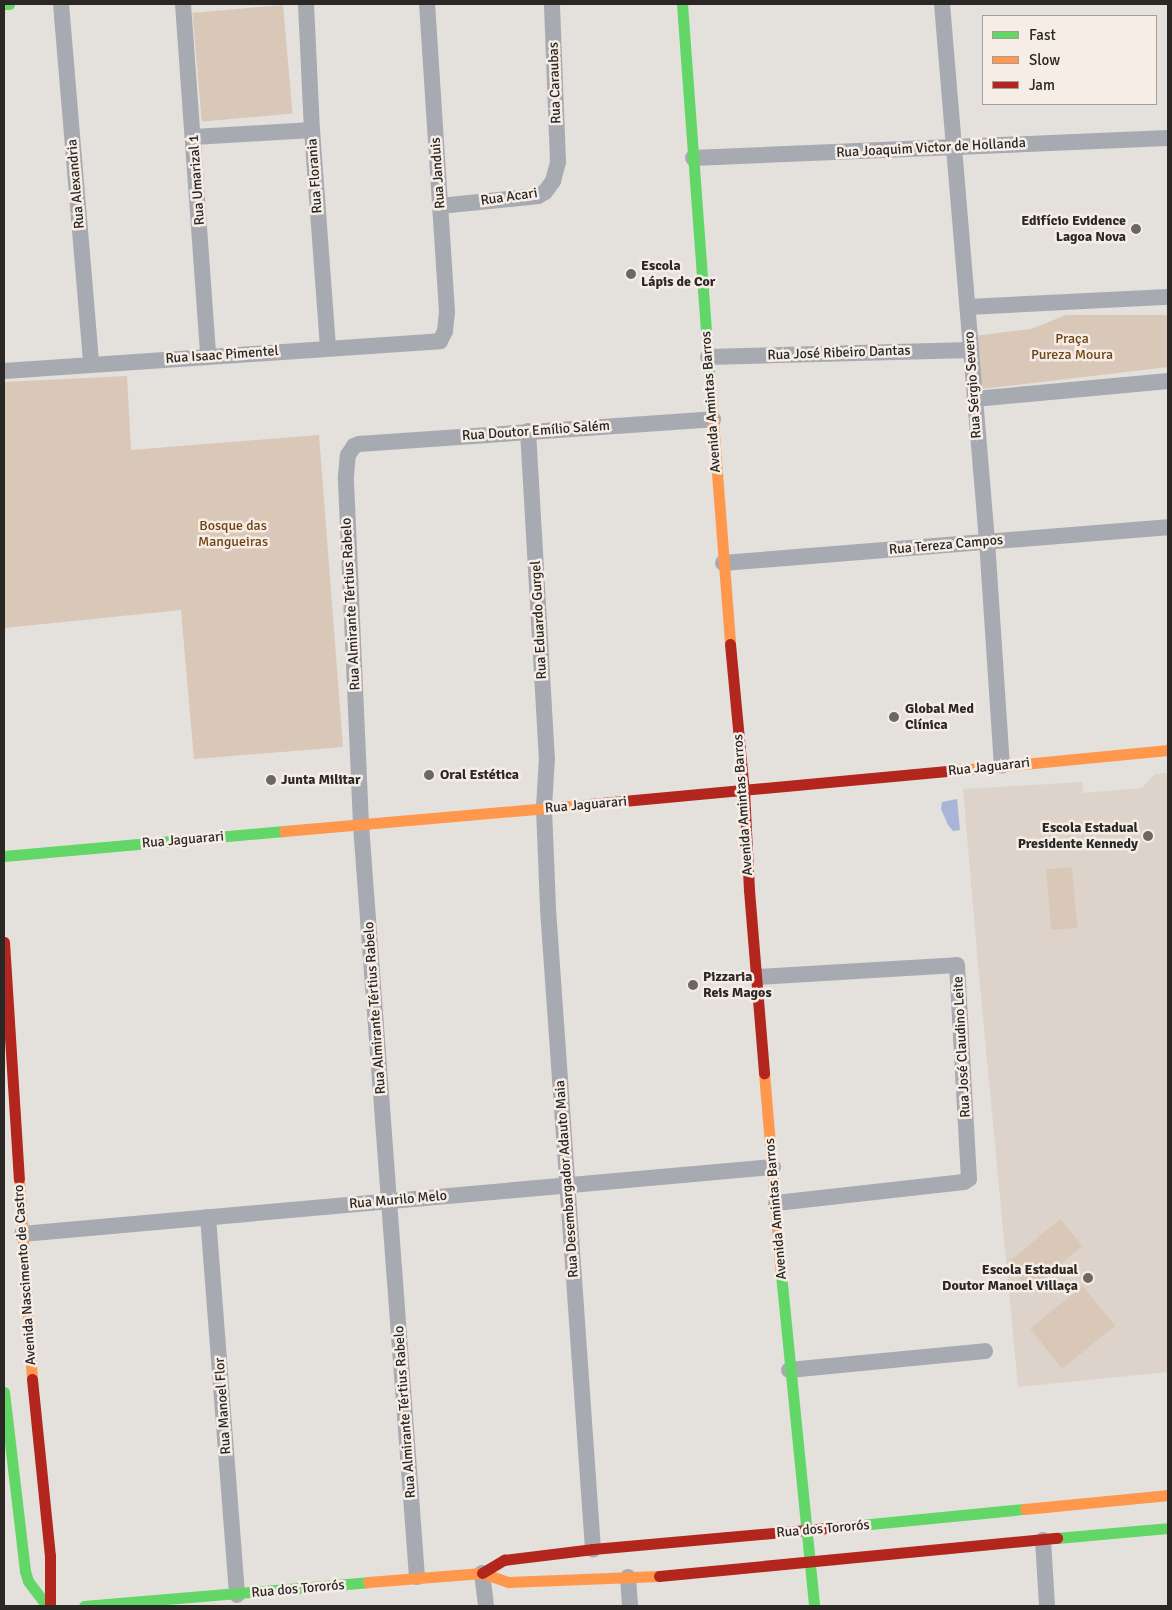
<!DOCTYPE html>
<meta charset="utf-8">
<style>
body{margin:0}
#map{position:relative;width:1172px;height:1610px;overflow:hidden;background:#e4e0dc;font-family:Signika,sans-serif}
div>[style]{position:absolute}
.built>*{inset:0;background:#ddd3cb}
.green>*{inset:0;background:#d9c7b8;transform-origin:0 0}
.water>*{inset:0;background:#a9b5d7}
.street>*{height:16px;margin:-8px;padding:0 8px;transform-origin:8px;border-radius:8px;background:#a8aab1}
.fast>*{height:11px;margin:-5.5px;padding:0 5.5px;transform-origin:5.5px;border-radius:5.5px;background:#63d668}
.slow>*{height:11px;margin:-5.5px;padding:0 5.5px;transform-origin:5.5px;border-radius:5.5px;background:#ff974d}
.jam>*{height:11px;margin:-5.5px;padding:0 5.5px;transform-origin:5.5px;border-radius:5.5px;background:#b3261e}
.dots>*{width:14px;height:14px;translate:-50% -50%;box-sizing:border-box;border:2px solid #f5ede6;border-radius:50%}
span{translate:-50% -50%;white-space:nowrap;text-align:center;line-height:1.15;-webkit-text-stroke:5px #f5ede6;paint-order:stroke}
.street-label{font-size:14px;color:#2a2724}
.poi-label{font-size:14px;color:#2a2724;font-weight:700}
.right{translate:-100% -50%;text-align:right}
.left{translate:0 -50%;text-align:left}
.park-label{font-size:14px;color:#6e4212}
.frame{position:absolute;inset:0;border:5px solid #2a2724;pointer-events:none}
.legend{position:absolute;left:982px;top:15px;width:175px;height:90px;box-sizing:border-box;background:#f5ede6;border:1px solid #a49e98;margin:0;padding:6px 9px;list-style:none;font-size:15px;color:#2a2724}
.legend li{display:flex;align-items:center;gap:10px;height:25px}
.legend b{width:25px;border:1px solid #a49e98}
</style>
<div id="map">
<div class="built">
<i style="clip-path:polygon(1168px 773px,1168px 1372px,1018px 1387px,978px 965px,963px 789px,1082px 782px,1083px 793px,1142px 788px,1155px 774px)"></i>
</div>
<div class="green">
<i style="left:283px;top:5px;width:109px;height:91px;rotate:85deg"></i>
<i style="clip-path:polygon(1066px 315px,1168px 315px,1168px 367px,981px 389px,974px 336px,1031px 329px)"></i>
<i style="clip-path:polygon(127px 376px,131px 450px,319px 435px,343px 747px,194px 759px,181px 610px,4px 628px,4px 382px)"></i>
<i style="left:1072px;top:867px;width:61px;height:26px;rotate:85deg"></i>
<i style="left:1060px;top:1219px;width:35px;height:69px;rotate:50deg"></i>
<i style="left:1083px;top:1286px;width:51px;height:68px;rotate:51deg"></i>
</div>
<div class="water">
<i style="clip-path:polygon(957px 799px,960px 830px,953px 831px,948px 825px,941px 809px,942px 802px)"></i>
</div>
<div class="street">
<i style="left:61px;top:4px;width:361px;rotate:85.2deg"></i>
<i style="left:183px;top:4px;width:353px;rotate:85.9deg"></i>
<i style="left:306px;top:4px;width:126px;rotate:87.3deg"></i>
<i style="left:312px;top:130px;width:218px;rotate:85.8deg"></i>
<i style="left:942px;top:4px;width:539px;rotate:85.21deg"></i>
<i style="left:987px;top:541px;width:225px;rotate:86.2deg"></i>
<i style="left:194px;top:137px;width:118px;rotate:-3.4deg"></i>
<i style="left:693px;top:158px;width:475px;rotate:-2.4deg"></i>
<i style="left:440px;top:206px;width:99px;rotate:-5.8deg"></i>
<i style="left:538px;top:196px;width:8px;rotate:-30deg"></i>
<i style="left:545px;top:192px;width:14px;rotate:-54deg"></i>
<i style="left:553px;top:181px;width:20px;rotate:-75deg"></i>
<i style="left:558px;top:162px;width:158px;rotate:-92.2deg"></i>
<i style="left:968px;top:307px;width:200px;rotate:-2.9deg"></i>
<i style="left:708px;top:357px;width:263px;rotate:-1.5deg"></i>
<i style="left:4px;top:371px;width:437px;rotate:-3.9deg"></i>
<i style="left:440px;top:341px;width:11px;rotate:-63deg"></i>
<i style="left:445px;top:331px;width:19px;rotate:-84deg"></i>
<i style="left:447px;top:312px;width:309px;rotate:-93.7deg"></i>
<i style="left:974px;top:399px;width:195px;rotate:-5.3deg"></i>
<i style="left:528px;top:431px;width:327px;rotate:86.7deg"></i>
<i style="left:547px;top:757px;width:51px;rotate:93.4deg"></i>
<i style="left:544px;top:808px;width:101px;rotate:87.7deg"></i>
<i style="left:548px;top:909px;width:642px;rotate:85.98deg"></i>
<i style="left:723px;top:563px;width:446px;rotate:-4.6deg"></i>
<i style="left:757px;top:977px;width:200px;rotate:-3.4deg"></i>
<i style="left:957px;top:965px;width:214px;rotate:86.8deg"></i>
<i style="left:969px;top:1179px;width:6px;rotate:149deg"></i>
<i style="left:964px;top:1182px;width:189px;rotate:173.6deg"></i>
<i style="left:208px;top:1217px;width:379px;rotate:85.6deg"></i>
<i style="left:22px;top:1234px;width:754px;rotate:-5.1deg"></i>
<i style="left:789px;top:1370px;width:197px;rotate:-5.5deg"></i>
<i style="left:1043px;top:1540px;width:66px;rotate:86.5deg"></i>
<i style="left:482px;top:1573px;width:33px;rotate:83deg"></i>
<i style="left:417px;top:1577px;width:754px;rotate:-94.26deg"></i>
<i style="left:361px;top:825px;width:349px;rotate:-92.5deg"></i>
<i style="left:346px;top:476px;width:21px;rotate:-85deg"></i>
<i style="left:348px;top:455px;width:11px;rotate:-56deg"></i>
<i style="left:354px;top:446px;width:5px;rotate:-22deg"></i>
<i style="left:359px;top:444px;width:355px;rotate:-4deg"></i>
<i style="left:628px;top:1577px;width:29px;rotate:86deg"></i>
</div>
<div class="fast">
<i style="left:4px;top:4px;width:5px"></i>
<i style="left:682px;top:4px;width:392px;rotate:85.8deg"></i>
<i style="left:4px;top:856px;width:281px;rotate:-5.1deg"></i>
<i style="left:781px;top:1274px;width:334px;rotate:84.3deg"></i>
<i style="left:4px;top:1392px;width:180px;rotate:83.3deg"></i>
<i style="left:25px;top:1571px;width:10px;rotate:73deg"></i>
<i style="left:28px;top:1581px;width:31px;rotate:53deg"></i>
<i style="left:830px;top:1528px;width:196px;rotate:-5.6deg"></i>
<i style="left:1057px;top:1538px;width:111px;rotate:-5.1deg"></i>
<i style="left:84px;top:1606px;width:285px;rotate:-4.8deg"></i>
</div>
<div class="slow">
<i style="left:711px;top:395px;width:250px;rotate:85.6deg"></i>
<i style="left:960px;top:770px;width:209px;rotate:-5.5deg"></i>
<i style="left:284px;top:831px;width:308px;rotate:-5deg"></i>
<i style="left:764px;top:1073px;width:202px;rotate:85.2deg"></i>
<i style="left:19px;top:1179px;width:200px;rotate:86.3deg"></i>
<i style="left:1025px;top:1509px;width:144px;rotate:-5.6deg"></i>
<i style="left:368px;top:1582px;width:114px;rotate:-4.5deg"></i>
<i style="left:482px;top:1573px;width:28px;rotate:19deg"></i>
<i style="left:508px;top:1582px;width:151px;rotate:-2.3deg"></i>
</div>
<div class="jam">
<i style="left:730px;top:644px;width:148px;rotate:84.6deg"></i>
<i style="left:744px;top:791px;width:99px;rotate:87.1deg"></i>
<i style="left:749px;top:890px;width:184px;rotate:85.3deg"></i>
<i style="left:591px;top:804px;width:371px;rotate:-5.3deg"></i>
<i style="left:4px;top:942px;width:237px;rotate:86.4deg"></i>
<i style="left:32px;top:1379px;width:178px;rotate:84.2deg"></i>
<i style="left:50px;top:1556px;width:50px;rotate:90deg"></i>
<i style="left:482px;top:1573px;width:26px;rotate:-31deg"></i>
<i style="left:504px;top:1560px;width:90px;rotate:-7deg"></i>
<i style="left:593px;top:1549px;width:238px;rotate:-5.1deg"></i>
<i style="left:659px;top:1576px;width:400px;rotate:-5.5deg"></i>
</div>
<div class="dots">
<i style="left:1136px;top:229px;background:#6b6864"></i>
<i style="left:631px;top:274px;background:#6b6864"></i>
<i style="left:894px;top:717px;background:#6b6864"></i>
<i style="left:429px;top:775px;background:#6b6864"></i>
<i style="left:271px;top:780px;background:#6b6864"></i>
<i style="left:1148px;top:836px;background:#6b6864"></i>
<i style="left:693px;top:985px;background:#6b6864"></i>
<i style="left:1088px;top:1278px;background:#6b6864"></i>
</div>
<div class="street-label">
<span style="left:555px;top:83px;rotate:-92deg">Rua Caraubas</span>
<span style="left:931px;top:148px;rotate:-3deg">Rua Joaquim Victor de Hollanda</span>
<span style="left:438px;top:173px;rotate:-94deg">Rua Janduis</span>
<span style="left:315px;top:176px;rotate:-94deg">Rua Florania</span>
<span style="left:197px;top:180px;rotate:-94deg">Rua Umarizal 1</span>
<span style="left:76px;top:184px;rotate:-95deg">Rua Alexandria</span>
<span style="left:509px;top:197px;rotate:-8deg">Rua Acari</span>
<span style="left:839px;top:353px;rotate:-2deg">Rua José Ribeiro Dantas</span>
<span style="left:222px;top:355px;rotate:-4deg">Rua Isaac Pimentel</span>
<span style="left:973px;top:385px;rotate:-94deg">Rua Sérgio Severo</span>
<span style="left:711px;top:402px;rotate:-94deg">Avenida Amintas Barros</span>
<span style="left:536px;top:431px;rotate:-4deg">Rua Doutor Emílio Salém</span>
<span style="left:946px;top:545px;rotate:-5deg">Rua Tereza Campos</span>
<span style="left:351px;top:604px;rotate:-93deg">Rua Almirante Tértius Rabelo</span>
<span style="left:539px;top:620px;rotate:-93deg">Rua Eduardo Gurgel</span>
<span style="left:989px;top:767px;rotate:-6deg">Rua Jaguarari</span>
<span style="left:586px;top:805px;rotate:-5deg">Rua Jaguarari</span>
<span style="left:743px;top:805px;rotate:-94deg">Avenida Amintas Barros</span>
<span style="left:183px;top:840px;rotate:-5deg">Rua Jaguarari</span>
<span style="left:375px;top:1008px;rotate:-94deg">Rua Almirante Tértius Rabelo</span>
<span style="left:962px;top:1047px;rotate:-93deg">Rua José Claudino Leite</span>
<span style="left:567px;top:1179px;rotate:-94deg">Rua Desembargador Adauto Maia</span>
<span style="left:398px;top:1200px;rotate:-5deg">Rua Murilo Melo</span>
<span style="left:776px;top:1209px;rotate:-95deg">Avenida Amintas Barros</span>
<span style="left:25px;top:1275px;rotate:-94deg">Avenida Nascimento de Castro</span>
<span style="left:223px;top:1406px;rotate:-94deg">Rua Manoel Flor</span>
<span style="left:405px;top:1412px;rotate:-94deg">Rua Almirante Tértius Rabelo</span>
<span style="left:823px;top:1529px;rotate:-5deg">Rua dos Tororós</span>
<span style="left:298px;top:1589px;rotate:-5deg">Rua dos Tororós</span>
</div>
<div class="poi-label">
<span class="right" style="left:1126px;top:229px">Edifício Evidence<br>Lagoa Nova</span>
<span class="left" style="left:641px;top:274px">Escola<br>Lápis de Cor</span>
<span class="left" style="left:905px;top:717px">Global Med<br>Clínica</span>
<span class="left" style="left:440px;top:775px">Oral Estética</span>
<span class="left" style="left:281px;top:780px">Junta Militar</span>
<span class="right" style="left:1138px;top:836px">Escola Estadual<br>Presidente Kennedy</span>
<span class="left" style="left:703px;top:985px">Pizzaria<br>Reis Magos</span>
<span class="right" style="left:1078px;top:1278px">Escola Estadual<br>Doutor Manoel Villaça</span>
</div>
<div class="park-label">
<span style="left:1072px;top:347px">Praça<br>Pureza Moura</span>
<span style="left:233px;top:534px">Bosque das<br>Mangueiras</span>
</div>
<div class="frame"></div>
<ul class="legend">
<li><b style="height:6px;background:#63d668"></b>Fast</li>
<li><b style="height:6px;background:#ff974d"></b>Slow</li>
<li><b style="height:6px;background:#b3261e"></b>Jam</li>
</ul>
</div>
